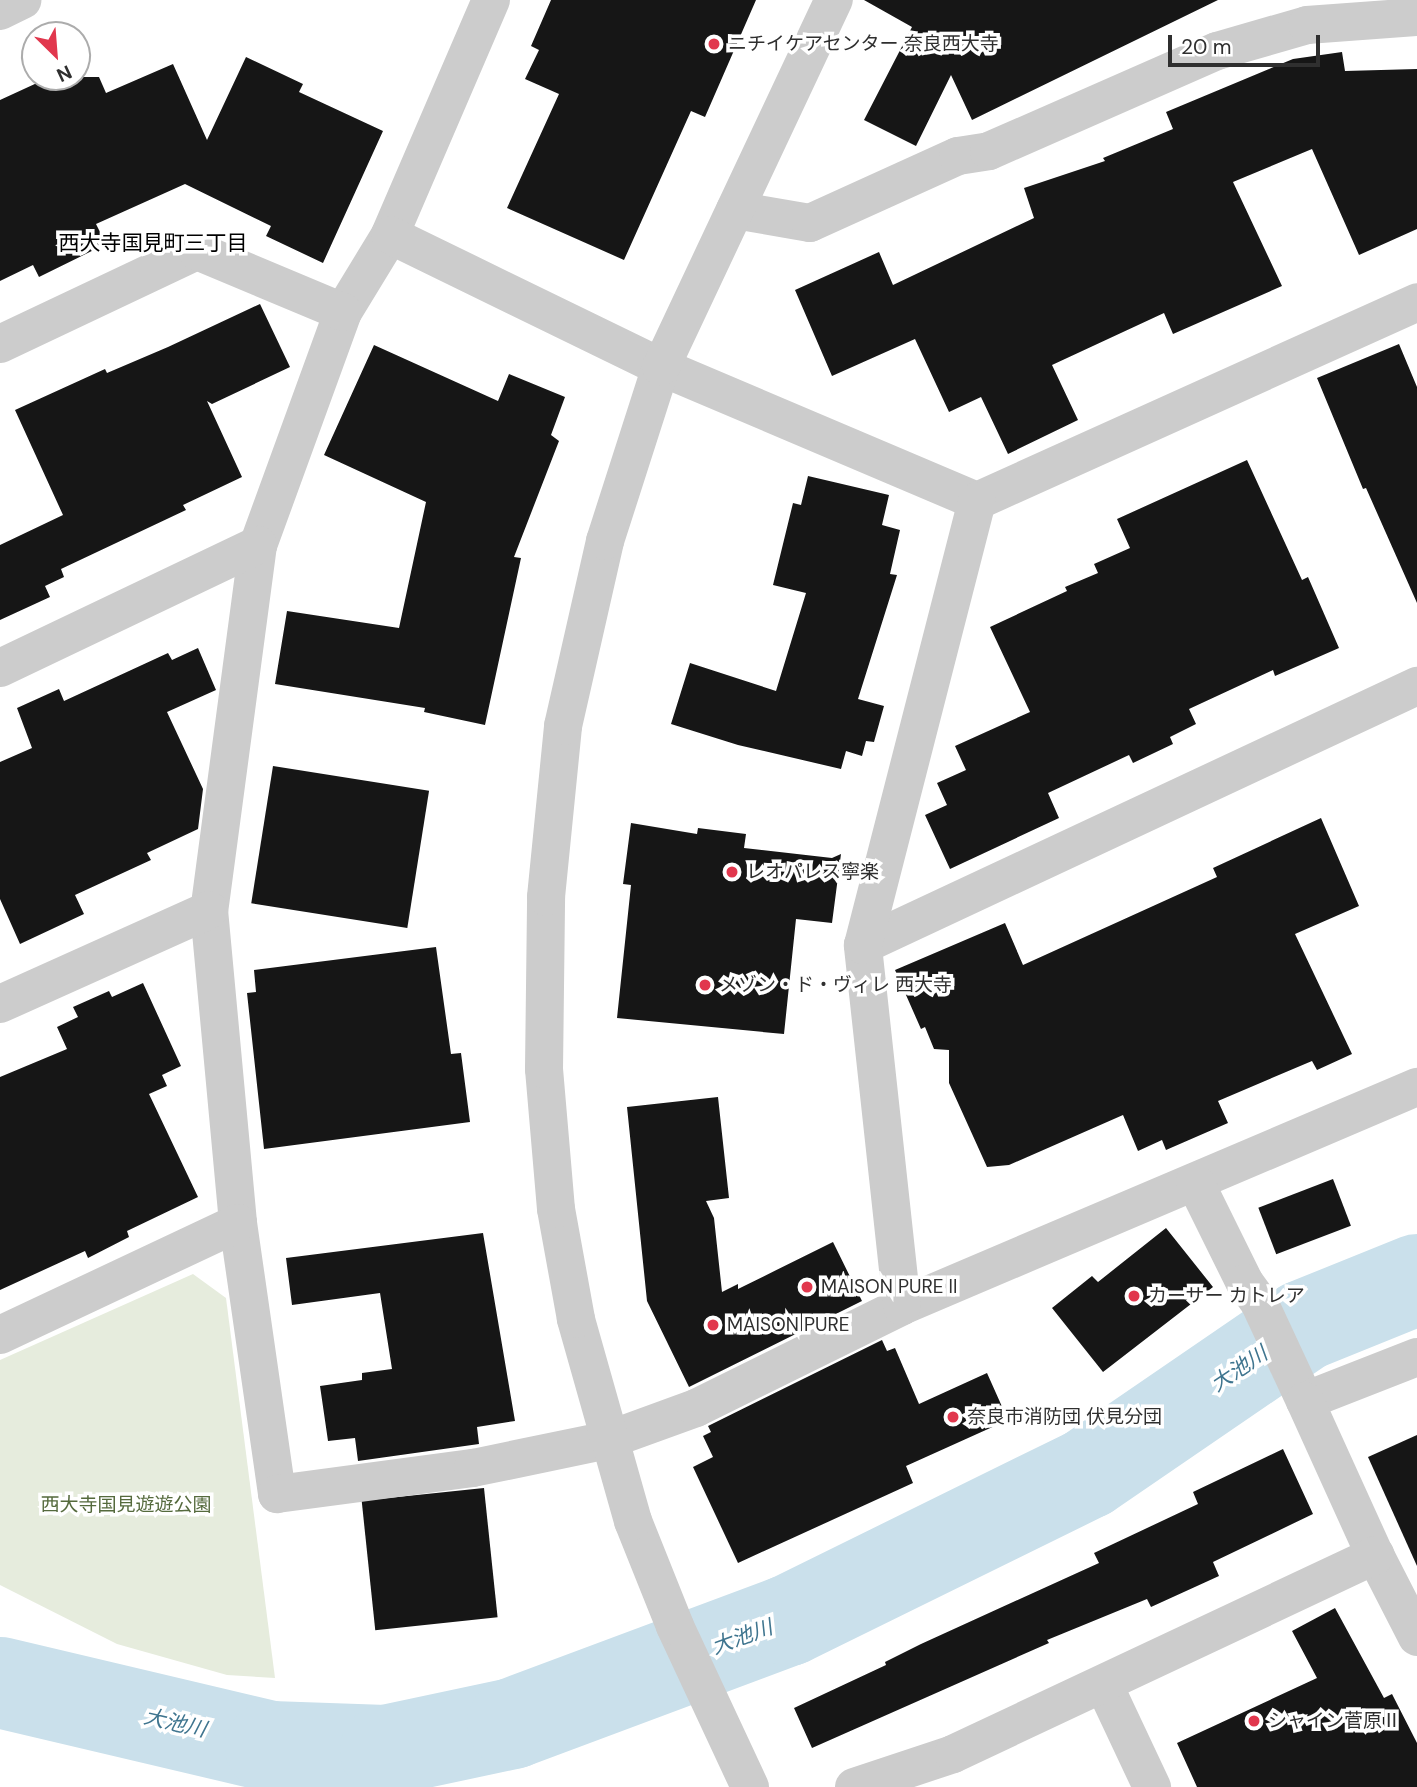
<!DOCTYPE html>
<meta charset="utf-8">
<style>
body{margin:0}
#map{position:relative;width:1417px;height:1787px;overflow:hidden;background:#fff;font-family:"DM Sans","Noto Sans JP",sans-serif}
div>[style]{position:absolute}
.green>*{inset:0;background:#e6ecdd}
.river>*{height:91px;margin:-45.5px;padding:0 45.5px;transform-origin:45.5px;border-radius:45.5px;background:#cae0eb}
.building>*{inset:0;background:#161616;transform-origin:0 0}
.minor>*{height:38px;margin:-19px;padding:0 19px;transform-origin:19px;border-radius:19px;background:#ccc}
.dots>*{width:19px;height:19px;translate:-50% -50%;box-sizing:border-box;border:4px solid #fff;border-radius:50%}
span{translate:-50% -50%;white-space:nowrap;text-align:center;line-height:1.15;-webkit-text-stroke:7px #fff;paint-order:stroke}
.poi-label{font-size:19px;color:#2f2f2f}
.left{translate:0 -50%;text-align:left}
.park-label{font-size:19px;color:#556a3d}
.neighbourhood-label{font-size:21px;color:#000}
.water-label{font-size:21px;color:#3f758f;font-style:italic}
.north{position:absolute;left:21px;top:21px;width:70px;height:70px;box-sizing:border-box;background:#fff;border:2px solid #acacac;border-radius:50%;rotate:155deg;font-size:19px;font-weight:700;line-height:28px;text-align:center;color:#2f2f2f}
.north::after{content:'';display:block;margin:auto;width:24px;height:32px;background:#e1374d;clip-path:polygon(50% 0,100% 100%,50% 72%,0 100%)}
.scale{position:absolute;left:1168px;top:35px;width:152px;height:32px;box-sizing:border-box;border:4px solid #2f2f2f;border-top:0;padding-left:9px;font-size:21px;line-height:24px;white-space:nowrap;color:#2f2f2f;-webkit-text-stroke:5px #fff;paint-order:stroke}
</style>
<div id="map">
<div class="green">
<i style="clip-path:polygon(193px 1274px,226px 1298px,275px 1678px,227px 1675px,117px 1644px,0 1585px,0 1360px)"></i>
</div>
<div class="river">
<i style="left:0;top:1682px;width:277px;rotate:13.3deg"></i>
<i style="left:270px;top:1746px;width:115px;rotate:2deg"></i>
<i style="left:385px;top:1750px;width:130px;rotate:-12deg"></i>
<i style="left:512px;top:1723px;width:295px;rotate:-20.5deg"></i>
<i style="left:788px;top:1620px;width:333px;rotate:-26.2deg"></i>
<i style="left:1087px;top:1473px;width:262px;rotate:-34.4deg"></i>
<i style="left:1303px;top:1325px;width:123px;rotate:-22deg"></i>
</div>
<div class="building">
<i style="clip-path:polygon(551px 0,756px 0,705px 117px,691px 111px,624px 260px,507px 208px,559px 94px,525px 79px,539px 50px,531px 46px)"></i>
<i style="clip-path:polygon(864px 0,1218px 0,972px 120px,951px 75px,916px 146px,864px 120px,912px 27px)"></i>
<i style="clip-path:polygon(1342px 52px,1345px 71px,1417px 69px,1417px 229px,1359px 255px,1312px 149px,1233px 182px,1282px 286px,1173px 334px,1164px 313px,1052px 365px,1078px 420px,1008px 454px,981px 397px,949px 412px,915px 339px,832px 376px,795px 290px,879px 252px,893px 285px,1034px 218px,1024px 188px,1105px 161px,1103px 158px,1173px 129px,1166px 112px,1293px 59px)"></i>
<i style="clip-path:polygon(246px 57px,303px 84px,299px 92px,383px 131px,323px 263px,266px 236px,271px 226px,185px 184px,96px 224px,106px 244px,39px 277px,33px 265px,0 281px,0 100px,50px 77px,99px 77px,106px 93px,173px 64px,207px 140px)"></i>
<i style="clip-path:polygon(260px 304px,290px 367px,212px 404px,207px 401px,242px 477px,183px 505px,186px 510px,61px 569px,64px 577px,45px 586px,50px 597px,0 620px,0 545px,63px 515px,15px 410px,105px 369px,107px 373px,168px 347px)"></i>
<i style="clip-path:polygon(1399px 344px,1417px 387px,1417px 603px,1366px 488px,1363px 489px,1317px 378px)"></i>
<i style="clip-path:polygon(374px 345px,498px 401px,509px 374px,565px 397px,551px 435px,559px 441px,514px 557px,521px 558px,485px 725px,424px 712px,425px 708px,275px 684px,287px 611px,399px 628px,426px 502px,324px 455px)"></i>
<i style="clip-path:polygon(1247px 460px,1302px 580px,1308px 577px,1339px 648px,1275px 676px,1273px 670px,1189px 709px,1196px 724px,1170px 737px,1173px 744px,1133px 763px,1129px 755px,1048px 793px,1059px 818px,950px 869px,925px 815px,947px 805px,937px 783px,966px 770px,955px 746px,1030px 712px,990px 627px,1067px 591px,1065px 587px,1098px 573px,1094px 564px,1130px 548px,1117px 519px)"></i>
<i style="clip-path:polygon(808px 476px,889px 495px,882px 525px,900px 530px,890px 574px,897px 575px,858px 699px,884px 706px,874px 742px,866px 741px,862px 756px,846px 751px,841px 769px,738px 745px,671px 724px,690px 663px,776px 691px,806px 593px,773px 585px,793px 503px,801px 505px)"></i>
<i style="clip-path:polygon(198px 648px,216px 690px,167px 712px,203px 789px,198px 829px,147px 853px,151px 860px,75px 895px,84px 914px,20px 944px,0 899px,0 762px,32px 748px,17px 708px,59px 689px,64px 701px,168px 653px,172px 660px)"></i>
<i style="left:273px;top:766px;width:158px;height:139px;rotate:9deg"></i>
<i style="clip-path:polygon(1321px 818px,1359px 906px,1295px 934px,1352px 1054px,1317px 1070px,1312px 1061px,1218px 1101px,1228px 1123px,1166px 1150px,1162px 1140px,1138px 1151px,1123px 1115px,1009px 1165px,987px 1167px,949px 1083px,949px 1050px,934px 1049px,925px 1027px,921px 1029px,895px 970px,1005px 923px,1023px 965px,1217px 877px,1213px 868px)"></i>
<i style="clip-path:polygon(631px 823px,697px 834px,698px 828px,746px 834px,744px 848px,832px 858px,841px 854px,832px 923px,796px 919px,784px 1034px,617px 1018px,631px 885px,623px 884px)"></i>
<i style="clip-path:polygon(436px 947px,451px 1054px,461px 1053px,470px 1122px,264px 1149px,247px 993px,256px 992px,254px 970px)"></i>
<i style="clip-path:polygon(143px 983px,181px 1066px,162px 1075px,167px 1086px,149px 1094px,198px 1197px,127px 1231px,129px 1237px,88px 1258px,85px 1251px,0 1290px,0 1077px,67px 1049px,57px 1027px,78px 1017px,73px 1007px,109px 991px,112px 997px)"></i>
<i style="clip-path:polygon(718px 1097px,729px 1198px,706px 1201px,714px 1218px,722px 1292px,738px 1284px,738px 1289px,833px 1242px,862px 1301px,689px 1387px,647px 1301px,627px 1107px)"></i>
<i style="left:1333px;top:1179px;width:50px;height:80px;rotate:69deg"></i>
<i style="clip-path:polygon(1166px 1228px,1213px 1287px,1103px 1372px,1052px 1308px,1092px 1276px,1098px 1282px)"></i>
<i style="clip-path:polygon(483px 1233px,515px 1421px,477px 1427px,479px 1444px,358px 1461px,355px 1438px,328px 1441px,320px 1386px,362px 1380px,362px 1373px,392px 1369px,380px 1293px,292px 1305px,286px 1258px)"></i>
<i style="clip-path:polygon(882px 1340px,887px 1351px,895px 1348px,919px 1404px,987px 1373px,1008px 1420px,906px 1466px,913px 1483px,738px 1563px,693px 1467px,713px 1457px,703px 1436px,711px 1432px,708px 1426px)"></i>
<i style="clip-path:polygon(1417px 1435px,1417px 1566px,1368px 1457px)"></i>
<i style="clip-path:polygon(1283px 1449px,1313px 1514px,1213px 1562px,1219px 1576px,1151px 1607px,1147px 1599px,1047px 1640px,1049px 1643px,812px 1748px,794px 1708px,886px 1665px,885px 1662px,921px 1644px,1099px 1563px,1094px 1553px,1198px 1504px,1193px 1492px)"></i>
<i style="left:484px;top:1488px;width:130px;height:123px;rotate:84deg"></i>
<i style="clip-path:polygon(1335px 1608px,1384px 1698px,1392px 1694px,1417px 1743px,1417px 1787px,1197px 1787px,1177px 1743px,1317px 1678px,1292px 1631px)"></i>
</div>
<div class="minor">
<i style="left:491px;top:0;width:256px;rotate:113.3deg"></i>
<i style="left:390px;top:235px;width:90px;rotate:121.4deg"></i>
<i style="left:343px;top:312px;width:248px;rotate:110deg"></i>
<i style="left:258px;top:545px;width:368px;rotate:97.6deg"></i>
<i style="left:209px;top:910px;width:314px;rotate:84.7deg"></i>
<i style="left:238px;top:1223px;width:274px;rotate:81.8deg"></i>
<i style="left:277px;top:1494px;width:198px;rotate:-7.6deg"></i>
<i style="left:473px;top:1468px;width:138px;rotate:-11.7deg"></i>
<i style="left:608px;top:1440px;width:94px;rotate:-20deg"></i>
<i style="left:696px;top:1408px;width:230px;rotate:-26.3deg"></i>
<i style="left:902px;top:1306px;width:560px;rotate:-23.04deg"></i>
<i style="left:0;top:11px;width:25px;rotate:-26deg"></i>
<i style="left:735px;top:210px;width:76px;rotate:9.8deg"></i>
<i style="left:810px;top:223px;width:162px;rotate:-24.4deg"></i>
<i style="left:958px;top:156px;width:31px;rotate:-9deg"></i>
<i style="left:989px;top:151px;width:249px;rotate:-23.7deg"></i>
<i style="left:1217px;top:51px;width:94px;rotate:-16.1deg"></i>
<i style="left:1307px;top:25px;width:110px;rotate:-4.2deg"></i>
<i style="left:390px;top:235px;width:301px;rotate:26deg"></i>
<i style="left:661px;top:367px;width:343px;rotate:23deg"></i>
<i style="left:977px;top:501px;width:483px;rotate:-24.3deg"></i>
<i style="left:0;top:344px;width:218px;rotate:-25.3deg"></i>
<i style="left:197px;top:251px;width:158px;rotate:22.7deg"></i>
<i style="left:0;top:668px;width:286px;rotate:-25.5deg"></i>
<i style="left:863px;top:945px;width:612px;rotate:-25.06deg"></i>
<i style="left:0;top:1004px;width:229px;rotate:-24.2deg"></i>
<i style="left:1195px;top:1182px;width:113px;rotate:63.7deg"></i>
<i style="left:1245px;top:1283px;width:24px;rotate:54deg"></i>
<i style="left:1259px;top:1302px;width:109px;rotate:65.1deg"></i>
<i style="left:902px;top:1306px;width:363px;rotate:-96.2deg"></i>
<i style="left:863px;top:945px;width:458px;rotate:-75.6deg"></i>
<i style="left:0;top:1335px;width:263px;rotate:-25.2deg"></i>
<i style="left:1417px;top:1357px;width:120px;rotate:158.6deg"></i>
<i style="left:1305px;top:1401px;width:169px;rotate:65.6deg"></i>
<i style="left:1375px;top:1555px;width:92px;rotate:62.9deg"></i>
<i style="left:1104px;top:1685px;width:113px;rotate:64.8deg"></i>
<i style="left:750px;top:1787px;width:178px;rotate:-115deg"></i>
<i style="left:675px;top:1626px;width:113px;rotate:-111.8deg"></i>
<i style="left:633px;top:1521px;width:210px;rotate:-105.8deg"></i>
<i style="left:576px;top:1319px;width:112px;rotate:-100.3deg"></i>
<i style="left:556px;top:1209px;width:141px;rotate:-94.9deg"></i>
<i style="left:544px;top:1069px;width:172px;rotate:-89.3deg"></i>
<i style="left:546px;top:897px;width:172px;rotate:-84.3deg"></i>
<i style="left:563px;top:726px;width:190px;rotate:-77.2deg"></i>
<i style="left:605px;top:541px;width:183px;rotate:-72.2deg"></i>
<i style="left:661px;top:367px;width:406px;rotate:-64.8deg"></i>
<i style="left:854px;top:1787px;width:104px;rotate:-18.4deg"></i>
<i style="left:953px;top:1754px;width:467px;rotate:-25.2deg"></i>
</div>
<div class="dots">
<i style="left:714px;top:44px;background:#e1374d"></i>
<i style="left:732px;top:872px;background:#e1374d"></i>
<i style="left:705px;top:985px;background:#e1374d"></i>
<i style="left:807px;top:1287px;background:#e1374d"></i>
<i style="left:1134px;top:1296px;background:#e1374d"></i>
<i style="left:713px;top:1325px;background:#e1374d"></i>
<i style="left:953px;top:1417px;background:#e1374d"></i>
<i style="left:1254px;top:1721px;background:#e1374d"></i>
</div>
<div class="poi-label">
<span class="left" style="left:728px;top:44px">ニチイケアセンター 奈良西大寺</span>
<span class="left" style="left:746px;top:872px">レオパレス寧楽</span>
<span class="left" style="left:719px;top:985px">メゾン・ド・ヴィレ 西大寺</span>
<span class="left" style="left:821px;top:1287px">MAISON PURE II</span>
<span class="left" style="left:1148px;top:1296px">カーサー カトレア</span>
<span class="left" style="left:727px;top:1325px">MAISON PURE</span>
<span class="left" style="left:967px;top:1417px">奈良市消防団 伏見分団</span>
<span class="left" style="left:1268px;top:1721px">シャイン菅原Ⅱ</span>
</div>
<div class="park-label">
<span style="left:126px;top:1505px">西大寺国見遊遊公園</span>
</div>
<div class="neighbourhood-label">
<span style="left:153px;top:243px">西大寺国見町三丁目</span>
</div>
<div class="water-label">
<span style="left:1239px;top:1369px;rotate:-34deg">大池川</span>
<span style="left:742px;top:1637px;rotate:-20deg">大池川</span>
<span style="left:175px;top:1723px;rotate:13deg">大池川</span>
</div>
<div class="north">N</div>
<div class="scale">20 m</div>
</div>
